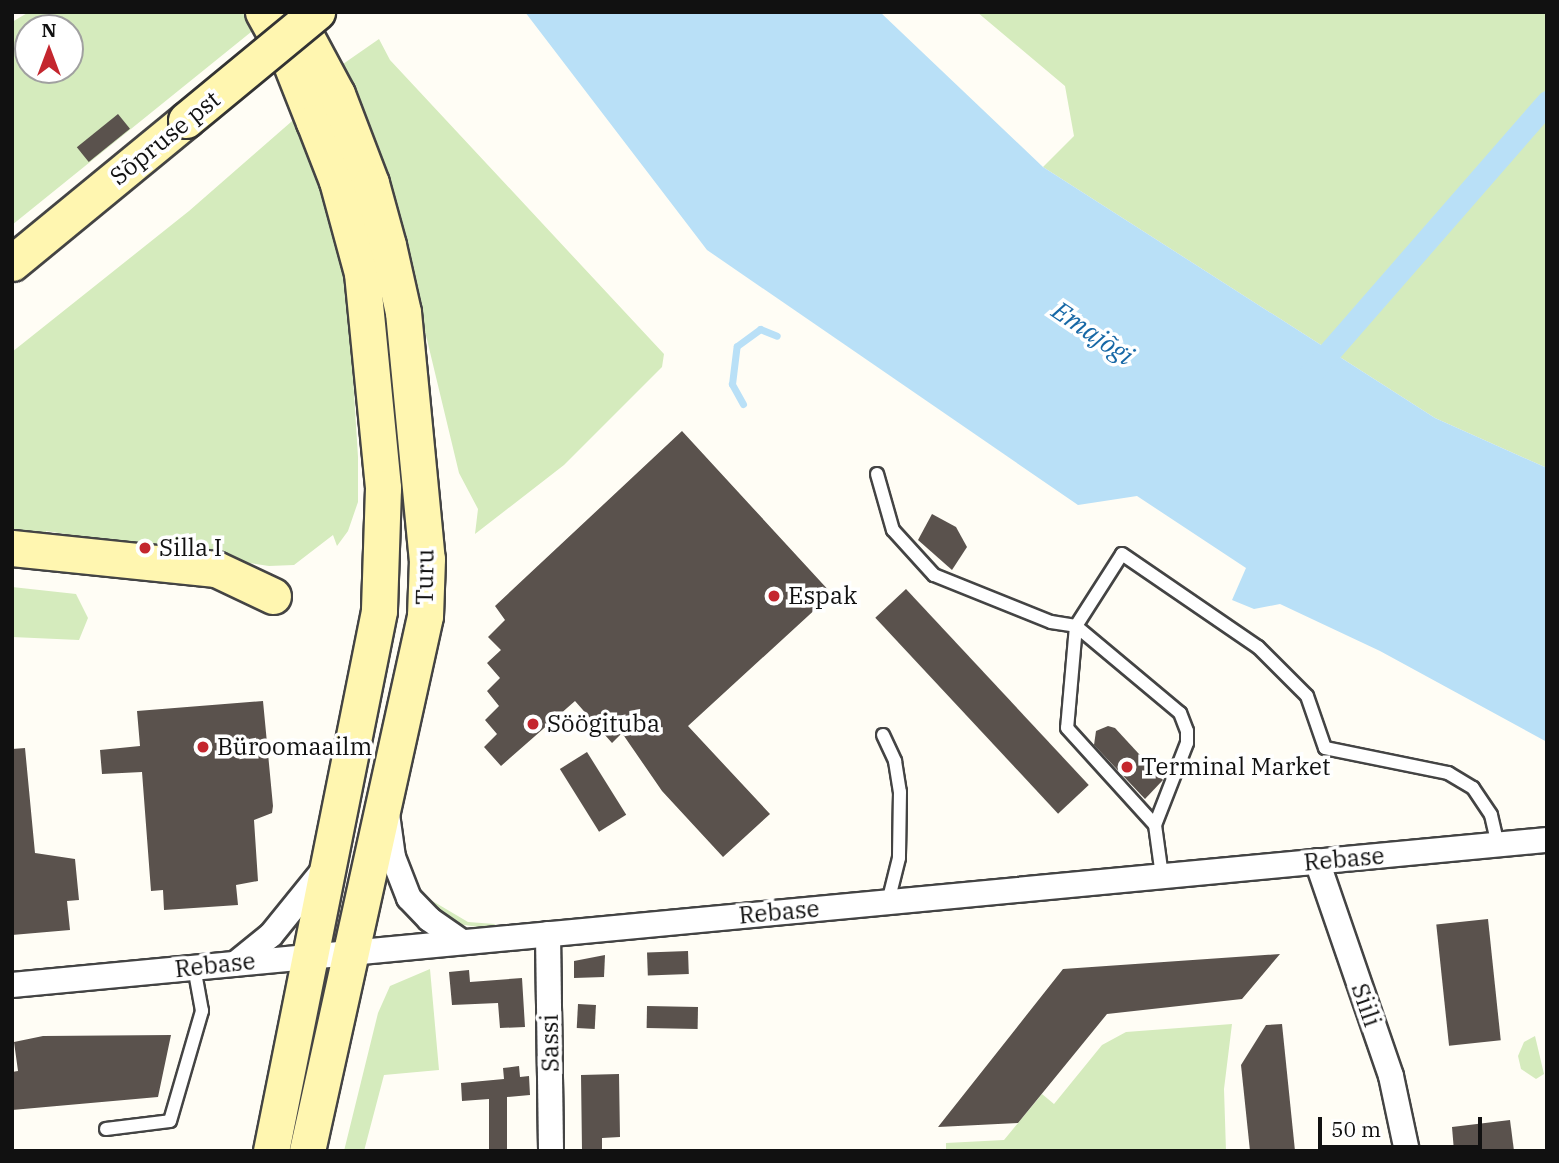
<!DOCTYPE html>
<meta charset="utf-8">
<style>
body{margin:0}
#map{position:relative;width:1559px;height:1163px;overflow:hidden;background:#fffdf5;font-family:"IBM Plex Serif",serif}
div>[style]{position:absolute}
.green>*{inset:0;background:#d5ebbd}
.water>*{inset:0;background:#b9e0f7}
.stream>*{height:7px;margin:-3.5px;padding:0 3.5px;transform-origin:3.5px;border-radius:3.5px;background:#b9e0f7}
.canal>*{height:23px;margin:-11.5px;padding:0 11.5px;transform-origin:11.5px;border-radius:11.5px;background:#b9e0f7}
.building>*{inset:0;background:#5a524d;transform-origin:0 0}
.roads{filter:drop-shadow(2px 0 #444) drop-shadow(-2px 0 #444) drop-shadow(0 2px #444) drop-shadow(0 -2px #444)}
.service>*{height:12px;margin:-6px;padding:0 6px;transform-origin:6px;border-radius:6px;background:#fff}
.minor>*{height:24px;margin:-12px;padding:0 12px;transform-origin:12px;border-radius:12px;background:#fff}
.secondary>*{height:35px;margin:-17.5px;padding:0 17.5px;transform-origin:17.5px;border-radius:17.5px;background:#fff6b0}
.bridges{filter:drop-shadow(2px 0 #333) drop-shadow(-2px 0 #333) drop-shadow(0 2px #333) drop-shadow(0 -2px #333)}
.secondary-bridge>*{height:35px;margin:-17.5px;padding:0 17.5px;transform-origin:17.5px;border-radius:17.5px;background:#fff6b0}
.dots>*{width:19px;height:19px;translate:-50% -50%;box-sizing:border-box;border:4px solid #fff;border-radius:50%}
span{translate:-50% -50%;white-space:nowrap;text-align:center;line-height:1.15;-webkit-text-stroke:7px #fff;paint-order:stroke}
.street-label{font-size:24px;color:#111}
.poi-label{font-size:24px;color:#111}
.left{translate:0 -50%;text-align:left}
.water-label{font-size:26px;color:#1768a6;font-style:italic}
.frame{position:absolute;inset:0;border:14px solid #111;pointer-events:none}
.north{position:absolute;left:14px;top:14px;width:70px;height:70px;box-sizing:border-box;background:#fff;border:2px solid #a0a0a0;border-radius:50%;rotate:0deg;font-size:19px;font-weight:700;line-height:28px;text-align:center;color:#111}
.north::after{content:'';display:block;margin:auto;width:24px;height:32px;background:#c4262e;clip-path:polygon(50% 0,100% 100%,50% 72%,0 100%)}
.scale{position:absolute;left:1318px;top:1117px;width:164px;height:32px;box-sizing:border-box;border:4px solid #111;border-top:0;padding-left:9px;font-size:21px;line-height:24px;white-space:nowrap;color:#111;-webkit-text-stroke:5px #fff;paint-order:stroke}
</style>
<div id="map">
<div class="green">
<i style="clip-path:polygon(evenodd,29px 12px,246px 12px,256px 28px,12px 225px,12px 22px,29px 12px,28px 28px,70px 28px,70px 70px,28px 70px,28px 28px)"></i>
<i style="clip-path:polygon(977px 12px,1547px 12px,1547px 468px,1435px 418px,1043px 167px,1074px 136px,1065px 86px)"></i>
<i style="clip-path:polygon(379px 39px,390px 60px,664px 354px,662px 367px,564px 465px,475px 534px,478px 509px,459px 473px,394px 202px,343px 64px)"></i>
<i style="clip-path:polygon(299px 115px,346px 265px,358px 457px,358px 502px,348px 531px,337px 546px,333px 535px,294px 565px,269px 566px,46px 531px,46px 549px,12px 547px,12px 352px,189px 211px)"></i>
<i style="clip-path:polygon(12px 587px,76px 594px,88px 618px,79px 640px,12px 637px)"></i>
<i style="clip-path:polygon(424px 896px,468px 922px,495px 924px,493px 929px,450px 923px,429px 908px)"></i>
<i style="clip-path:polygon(430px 969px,439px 1070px,384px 1075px,364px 1151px,344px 1151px,378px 1013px,390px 986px)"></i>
<i style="clip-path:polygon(1232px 1024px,1224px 1089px,1226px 1151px,946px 1151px,946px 1143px,1004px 1140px,1042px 1094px,1054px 1104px,1102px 1045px,1126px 1032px)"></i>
<i style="clip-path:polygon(1535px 1036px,1544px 1074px,1536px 1079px,1521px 1069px,1518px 1056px,1524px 1042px)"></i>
</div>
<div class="water">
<i style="clip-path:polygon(525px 12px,880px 12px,1043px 167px,1435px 418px,1547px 468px,1547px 742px,1380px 651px,1280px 604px,1254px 609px,1232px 600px,1246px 568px,1137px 496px,1078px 505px,707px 250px)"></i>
</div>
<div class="stream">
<i style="left:743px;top:404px;width:23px;rotate:-119deg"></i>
<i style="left:732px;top:384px;width:38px;rotate:-83deg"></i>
<i style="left:737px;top:346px;width:29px;rotate:-36deg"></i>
<i style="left:760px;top:329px;width:18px;rotate:22deg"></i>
</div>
<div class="canal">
<i style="left:1310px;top:374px;width:361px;rotate:-48.9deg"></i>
</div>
<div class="building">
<i style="left:118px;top:114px;width:19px;height:53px;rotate:51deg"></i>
<i style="clip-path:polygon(682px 431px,832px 594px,688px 726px,770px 814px,723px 857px,662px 791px,622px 733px,612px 743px,575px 701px,501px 766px,484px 747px,497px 734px,485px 720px,499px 706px,487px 691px,500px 678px,487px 663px,501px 650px,488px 637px,505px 620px,495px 606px)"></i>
<i style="clip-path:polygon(932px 514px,956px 527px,967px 547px,952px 570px,918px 540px)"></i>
<i style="left:906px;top:589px;width:268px;height:42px;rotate:47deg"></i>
<i style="clip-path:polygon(263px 701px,273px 806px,272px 813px,254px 820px,258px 881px,236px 885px,238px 905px,164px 910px,163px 890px,151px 891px,142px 772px,102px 774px,100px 750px,140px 746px,137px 711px)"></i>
<i style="clip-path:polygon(1108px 726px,1115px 728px,1163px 780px,1145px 799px,1094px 745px,1096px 731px)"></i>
<i style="clip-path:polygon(25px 748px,35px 853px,75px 859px,79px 900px,67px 901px,70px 930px,12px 935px,12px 749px)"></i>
<i style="left:587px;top:752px;width:74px;height:32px;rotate:58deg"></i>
<i style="left:1488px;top:919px;width:122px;height:52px;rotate:84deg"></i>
<i style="left:688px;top:951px;width:23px;height:41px;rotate:88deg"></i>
<i style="clip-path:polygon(1280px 954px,1242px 999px,1107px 1014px,1018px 1123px,938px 1127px,1063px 969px)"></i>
<i style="clip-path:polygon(605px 955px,604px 977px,574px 978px,574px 961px)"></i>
<i style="clip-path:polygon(469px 970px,470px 982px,522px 978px,525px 1027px,500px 1028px,498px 1003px,452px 1005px,449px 972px)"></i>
<i style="left:578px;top:1004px;width:18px;height:24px;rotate:3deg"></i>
<i style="left:647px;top:1006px;width:51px;height:22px;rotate:1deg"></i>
<i style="clip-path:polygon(1282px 1024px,1295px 1151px,1250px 1151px,1241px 1065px,1266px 1025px)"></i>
<i style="clip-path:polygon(171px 1035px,158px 1097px,12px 1110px,12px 1072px,18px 1071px,14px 1042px,43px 1036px)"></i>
<i style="clip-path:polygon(519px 1066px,520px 1077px,529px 1076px,530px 1095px,507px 1097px,507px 1151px,489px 1151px,489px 1099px,462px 1101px,461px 1083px,504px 1079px,503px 1068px)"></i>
<i style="clip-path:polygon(619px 1074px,620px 1137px,602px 1138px,602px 1151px,582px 1151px,581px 1075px)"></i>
<i style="clip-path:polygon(1510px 1120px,1514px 1151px,1454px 1151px,1452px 1127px)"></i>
</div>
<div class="roads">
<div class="service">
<i style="left:877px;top:474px;width:58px;rotate:74.1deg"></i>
<i style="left:893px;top:530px;width:61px;rotate:47.7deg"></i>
<i style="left:934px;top:575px;width:126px;rotate:21.9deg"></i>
<i style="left:1051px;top:622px;width:25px;rotate:9deg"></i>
<i style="left:1076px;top:626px;width:102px;rotate:95deg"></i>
<i style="left:1067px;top:728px;width:131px;rotate:47.8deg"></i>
<i style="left:883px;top:735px;width:29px;rotate:65deg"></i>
<i style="left:895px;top:761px;width:31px;rotate:81deg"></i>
<i style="left:900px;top:792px;width:66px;rotate:90.9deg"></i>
<i style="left:899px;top:858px;width:45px;rotate:104deg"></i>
<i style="left:1162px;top:876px;width:51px;rotate:-97.8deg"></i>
<i style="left:1155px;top:825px;width:88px;rotate:-68.7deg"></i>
<i style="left:1187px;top:743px;width:12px;rotate:-90deg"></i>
<i style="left:1187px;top:731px;width:19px;rotate:-111deg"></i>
<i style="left:1180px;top:713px;width:136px;rotate:-140.1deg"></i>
<i style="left:1076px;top:626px;width:85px;rotate:-57.4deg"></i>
<i style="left:1122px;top:554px;width:165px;rotate:34.4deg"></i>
<i style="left:1258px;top:647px;width:69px;rotate:45deg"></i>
<i style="left:1307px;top:696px;width:55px;rotate:70.9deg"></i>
<i style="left:1325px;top:748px;width:126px;rotate:11.5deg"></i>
<i style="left:1448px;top:773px;width:29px;rotate:31deg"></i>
<i style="left:1473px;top:788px;width:32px;rotate:56deg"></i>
<i style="left:1491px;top:815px;width:31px;rotate:77deg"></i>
<i style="left:106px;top:1129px;width:64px;rotate:-7.1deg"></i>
<i style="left:170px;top:1121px;width:115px;rotate:-73.8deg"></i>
<i style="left:202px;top:1011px;width:45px;rotate:-100.3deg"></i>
</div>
<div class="minor">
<i style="left:387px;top:814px;width:43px;rotate:82.1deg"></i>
<i style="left:393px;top:857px;width:44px;rotate:68.7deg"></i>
<i style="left:409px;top:898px;width:29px;rotate:46deg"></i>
<i style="left:429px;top:919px;width:40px;rotate:34.9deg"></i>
<i style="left:1317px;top:861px;width:227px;rotate:71deg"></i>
<i style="left:1391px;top:1076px;width:77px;rotate:78deg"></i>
<i style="left:548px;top:934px;width:217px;rotate:89.2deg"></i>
<i style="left:235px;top:964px;width:46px;rotate:-38.9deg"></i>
<i style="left:271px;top:935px;width:81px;rotate:-51deg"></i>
<i style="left:12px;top:985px;width:1542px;rotate:-5.4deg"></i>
</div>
<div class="secondary">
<i style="left:263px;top:12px;width:54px;rotate:61deg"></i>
<i style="left:289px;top:59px;width:68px;rotate:68.4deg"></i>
<i style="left:314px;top:122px;width:63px;rotate:68.7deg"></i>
<i style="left:337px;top:181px;width:95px;rotate:74.8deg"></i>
<i style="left:362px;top:273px;width:216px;rotate:84.4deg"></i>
<i style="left:383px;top:488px;width:123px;rotate:91.9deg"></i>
<i style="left:379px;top:611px;width:551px;rotate:101.31deg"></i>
<i style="left:293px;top:12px;width:93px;rotate:61.8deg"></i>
<i style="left:337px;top:94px;width:95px;rotate:69.1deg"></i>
<i style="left:371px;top:183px;width:64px;rotate:74.7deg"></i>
<i style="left:388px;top:245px;width:69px;rotate:77.4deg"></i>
<i style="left:403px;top:312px;width:248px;rotate:84.5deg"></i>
<i style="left:427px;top:559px;width:57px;rotate:92deg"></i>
<i style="left:425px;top:616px;width:548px;rotate:102.44deg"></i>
<i style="left:12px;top:263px;width:225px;rotate:-39.4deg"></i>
<i style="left:12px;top:548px;width:205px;rotate:5.9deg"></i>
<i style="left:216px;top:569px;width:63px;rotate:25.3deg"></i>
</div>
</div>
<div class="bridges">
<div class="secondary-bridge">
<i style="left:186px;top:120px;width:170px;rotate:-39.5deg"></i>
</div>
</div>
<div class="dots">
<i style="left:145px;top:548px;background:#c4262e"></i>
<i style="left:774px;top:596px;background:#c4262e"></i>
<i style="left:533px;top:724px;background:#c4262e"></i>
<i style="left:203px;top:747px;background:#c4262e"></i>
<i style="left:1127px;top:767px;background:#c4262e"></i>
</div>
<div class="street-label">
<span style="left:165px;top:138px;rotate:-39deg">Sõpruse pst</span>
<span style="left:425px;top:577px;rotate:-89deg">Turu</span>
<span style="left:1344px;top:859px;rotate:-5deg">Rebase</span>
<span style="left:779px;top:912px;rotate:-5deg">Rebase</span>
<span style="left:215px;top:965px;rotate:-6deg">Rebase</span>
<span style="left:1366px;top:1005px;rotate:71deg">Siili</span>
<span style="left:550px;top:1043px;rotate:-91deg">Sassi</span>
</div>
<div class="poi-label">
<span class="left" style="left:159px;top:548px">Silla I</span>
<span class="left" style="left:788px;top:596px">Espak</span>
<span class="left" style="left:547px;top:724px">Söögituba</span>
<span class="left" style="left:217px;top:747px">Büroomaailm</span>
<span class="left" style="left:1141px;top:767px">Terminal Market</span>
</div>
<div class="water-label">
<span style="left:1093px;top:333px;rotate:34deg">Emajõgi</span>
</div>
<div class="frame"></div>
<div class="north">N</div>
<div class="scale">50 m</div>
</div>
